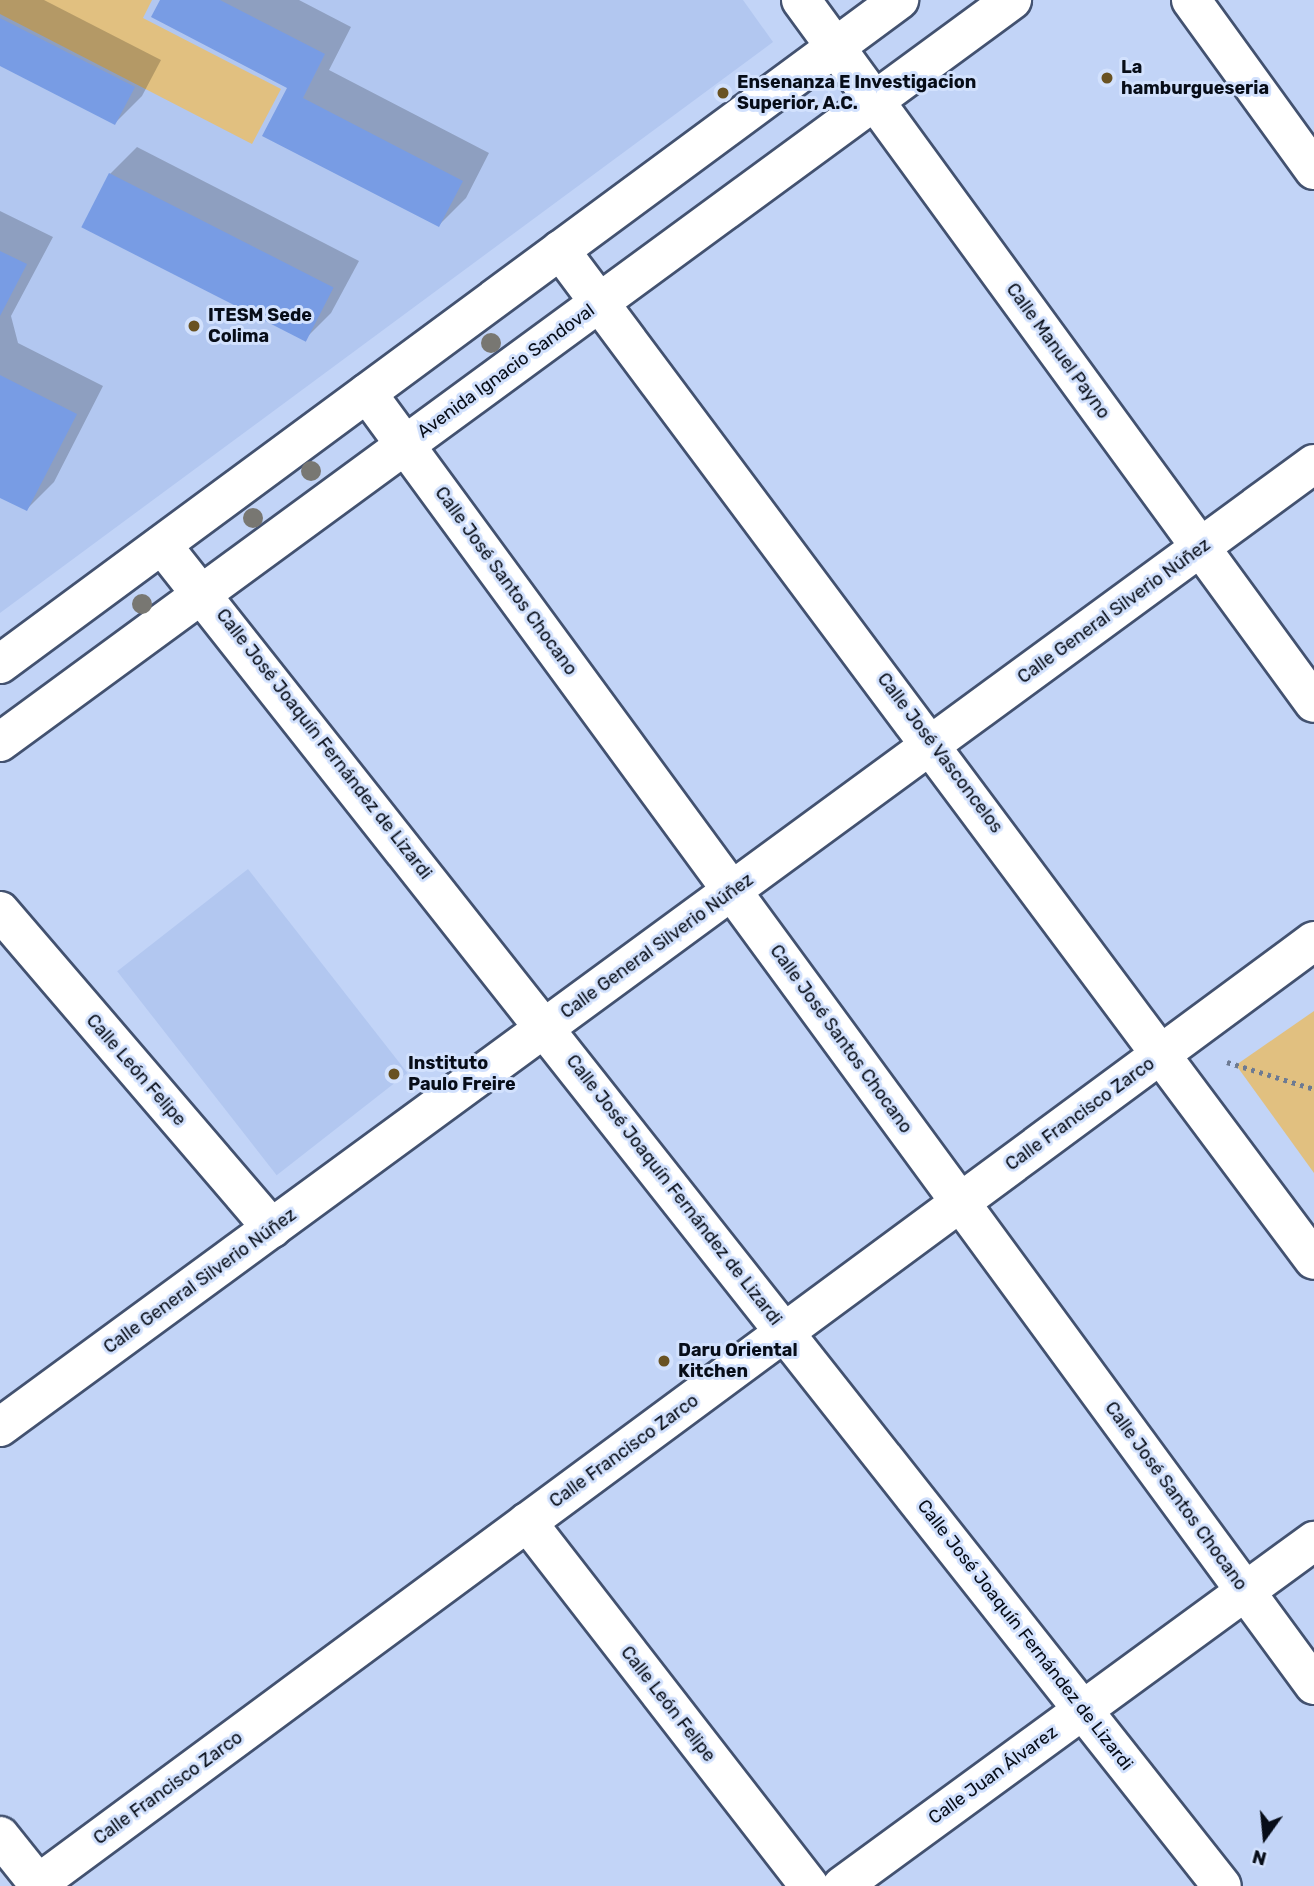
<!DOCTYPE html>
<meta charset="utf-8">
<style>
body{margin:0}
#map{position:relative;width:1314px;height:1886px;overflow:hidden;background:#c2d4f7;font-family:Rubik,sans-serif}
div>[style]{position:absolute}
.built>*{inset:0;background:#b2c7f0;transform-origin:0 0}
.green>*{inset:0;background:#e1c080}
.shadow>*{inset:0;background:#0003}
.building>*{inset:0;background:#789ce4;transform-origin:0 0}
.path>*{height:4.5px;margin-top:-2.25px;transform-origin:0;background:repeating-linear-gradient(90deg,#6d7a92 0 3.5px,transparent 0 8.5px)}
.roads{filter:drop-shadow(2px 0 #435270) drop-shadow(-2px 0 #435270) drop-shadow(0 2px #435270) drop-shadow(0 -2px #435270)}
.minor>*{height:38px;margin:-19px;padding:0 19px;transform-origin:19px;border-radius:19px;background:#fff}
.major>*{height:38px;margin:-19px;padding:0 19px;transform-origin:19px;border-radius:19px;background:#fff}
.trees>*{width:20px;height:20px;margin:-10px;border-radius:50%;background:#787772}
.dots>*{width:19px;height:19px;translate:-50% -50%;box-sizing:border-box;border:4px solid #d2e1fd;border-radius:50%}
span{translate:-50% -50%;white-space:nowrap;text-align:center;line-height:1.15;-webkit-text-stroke:6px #d2e1fd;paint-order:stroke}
.poi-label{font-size:18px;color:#070d18;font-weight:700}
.left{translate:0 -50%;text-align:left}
.street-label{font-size:18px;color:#070d18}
.north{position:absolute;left:1230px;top:1802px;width:70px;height:70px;-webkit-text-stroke:5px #d2e1fd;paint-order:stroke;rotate:195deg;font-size:19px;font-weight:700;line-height:28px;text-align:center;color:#070d18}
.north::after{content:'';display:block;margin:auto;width:24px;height:32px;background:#070d18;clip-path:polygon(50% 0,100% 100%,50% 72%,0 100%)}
</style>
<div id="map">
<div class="built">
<i style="clip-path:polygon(0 0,743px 0,773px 42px,0 613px)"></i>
<i style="left:248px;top:869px;width:259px;height:166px;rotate:52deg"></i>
</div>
<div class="green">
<i style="clip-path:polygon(0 0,152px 0,143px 18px,281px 89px,252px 144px,0 14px)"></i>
<i style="clip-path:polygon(1314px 1011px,1314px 1173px,1236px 1065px)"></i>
</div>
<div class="shadow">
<i style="clip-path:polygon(0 0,44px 0,161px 60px,142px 96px,115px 123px,0 64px)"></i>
<i style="clip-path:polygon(162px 0,299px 0,351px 27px,329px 70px,489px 153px,466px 198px,439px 225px,290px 88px)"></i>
<i style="clip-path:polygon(137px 147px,359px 261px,331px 313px,304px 340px,110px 174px)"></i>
<i style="clip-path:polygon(0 211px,53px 237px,11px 316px,18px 343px,103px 386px,54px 482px,27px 509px,0 496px)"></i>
</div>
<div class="building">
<i style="clip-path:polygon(160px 0,220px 0,325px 54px,303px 98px,463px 181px,439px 227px,262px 136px,287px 88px,151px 17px)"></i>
<i style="clip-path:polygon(0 18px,135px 87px,115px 125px,0 66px)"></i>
<i style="left:109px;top:173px;width:252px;height:61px;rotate:27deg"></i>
<i style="clip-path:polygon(0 251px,27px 264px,0 316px)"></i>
<i style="clip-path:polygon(0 375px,77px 414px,27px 511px,0 498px)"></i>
</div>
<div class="path">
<i style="left:1227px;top:1062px;width:91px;rotate:17.2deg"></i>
</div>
<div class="roads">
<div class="minor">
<i style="left:801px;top:0;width:870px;rotate:53.88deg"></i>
<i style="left:1191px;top:0;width:210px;rotate:54.1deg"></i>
<i style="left:560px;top:250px;width:1260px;rotate:53.26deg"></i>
<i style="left:367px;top:393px;width:1602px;rotate:53.76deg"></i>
<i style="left:162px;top:545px;width:1709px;rotate:51.68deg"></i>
<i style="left:0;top:911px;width:418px;rotate:49.4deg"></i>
<i style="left:0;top:1427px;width:1629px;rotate:-36.24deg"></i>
<i style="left:527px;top:1522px;width:460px;rotate:52.2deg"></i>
<i style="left:0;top:1836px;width:64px;rotate:51.3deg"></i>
<i style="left:35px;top:1886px;width:1590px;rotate:-36.46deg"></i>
<i style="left:842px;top:1886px;width:585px;rotate:-36.16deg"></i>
</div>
<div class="major">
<i style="left:0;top:664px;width:1118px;rotate:-36.45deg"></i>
<i style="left:0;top:742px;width:1255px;rotate:-36.25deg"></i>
</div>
</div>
<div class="trees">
<i style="left:491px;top:343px"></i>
<i style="left:311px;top:471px"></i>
<i style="left:253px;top:518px"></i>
<i style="left:142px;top:604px"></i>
</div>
<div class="dots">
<i style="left:1107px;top:78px;background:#695222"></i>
<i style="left:723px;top:93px;background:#695222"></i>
<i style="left:194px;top:326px;background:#695222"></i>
<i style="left:394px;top:1074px;background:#695222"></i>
<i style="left:664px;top:1361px;background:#695222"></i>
</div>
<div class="poi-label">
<span class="left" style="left:1121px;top:78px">La<br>hamburgueseria</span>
<span class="left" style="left:737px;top:93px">Ensenanza E Investigacion<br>Superior, A.C.</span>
<span class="left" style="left:208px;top:326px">ITESM Sede<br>Colima</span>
<span class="left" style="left:408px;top:1074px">Instituto<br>Paulo Freire</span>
<span class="left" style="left:678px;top:1361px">Daru Oriental<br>Kitchen</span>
</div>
<div class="street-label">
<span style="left:1058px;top:351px;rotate:54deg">Calle Manuel Payno</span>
<span style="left:506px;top:371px;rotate:-36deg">Avenida Ignacio Sandoval</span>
<span style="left:506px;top:581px;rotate:54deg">Calle José Santos Chocano</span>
<span style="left:1114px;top:611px;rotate:-36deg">Calle General Silverio Núñez</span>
<span style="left:324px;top:744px;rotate:52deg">Calle José Joaquín Fernández de Lizardi</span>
<span style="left:940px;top:753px;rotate:53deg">Calle José Vasconcelos</span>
<span style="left:657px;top:946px;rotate:-36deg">Calle General Silverio Núñez</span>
<span style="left:841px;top:1039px;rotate:54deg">Calle José Santos Chocano</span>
<span style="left:136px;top:1070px;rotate:49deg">Calle León Felipe</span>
<span style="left:1080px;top:1114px;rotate:-36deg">Calle Francisco Zarco</span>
<span style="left:674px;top:1190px;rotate:52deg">Calle José Joaquín Fernández de Lizardi</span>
<span style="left:200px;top:1281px;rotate:-36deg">Calle General Silverio Núñez</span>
<span style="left:624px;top:1451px;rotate:-36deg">Calle Francisco Zarco</span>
<span style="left:1176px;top:1496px;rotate:54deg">Calle José Santos Chocano</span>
<span style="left:1025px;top:1635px;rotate:52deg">Calle José Joaquín Fernández de Lizardi</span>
<span style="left:668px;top:1704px;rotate:52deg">Calle León Felipe</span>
<span style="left:993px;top:1775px;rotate:-36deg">Calle Juan Álvarez</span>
<span style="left:168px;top:1788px;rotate:-36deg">Calle Francisco Zarco</span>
</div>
<div class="north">N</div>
</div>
